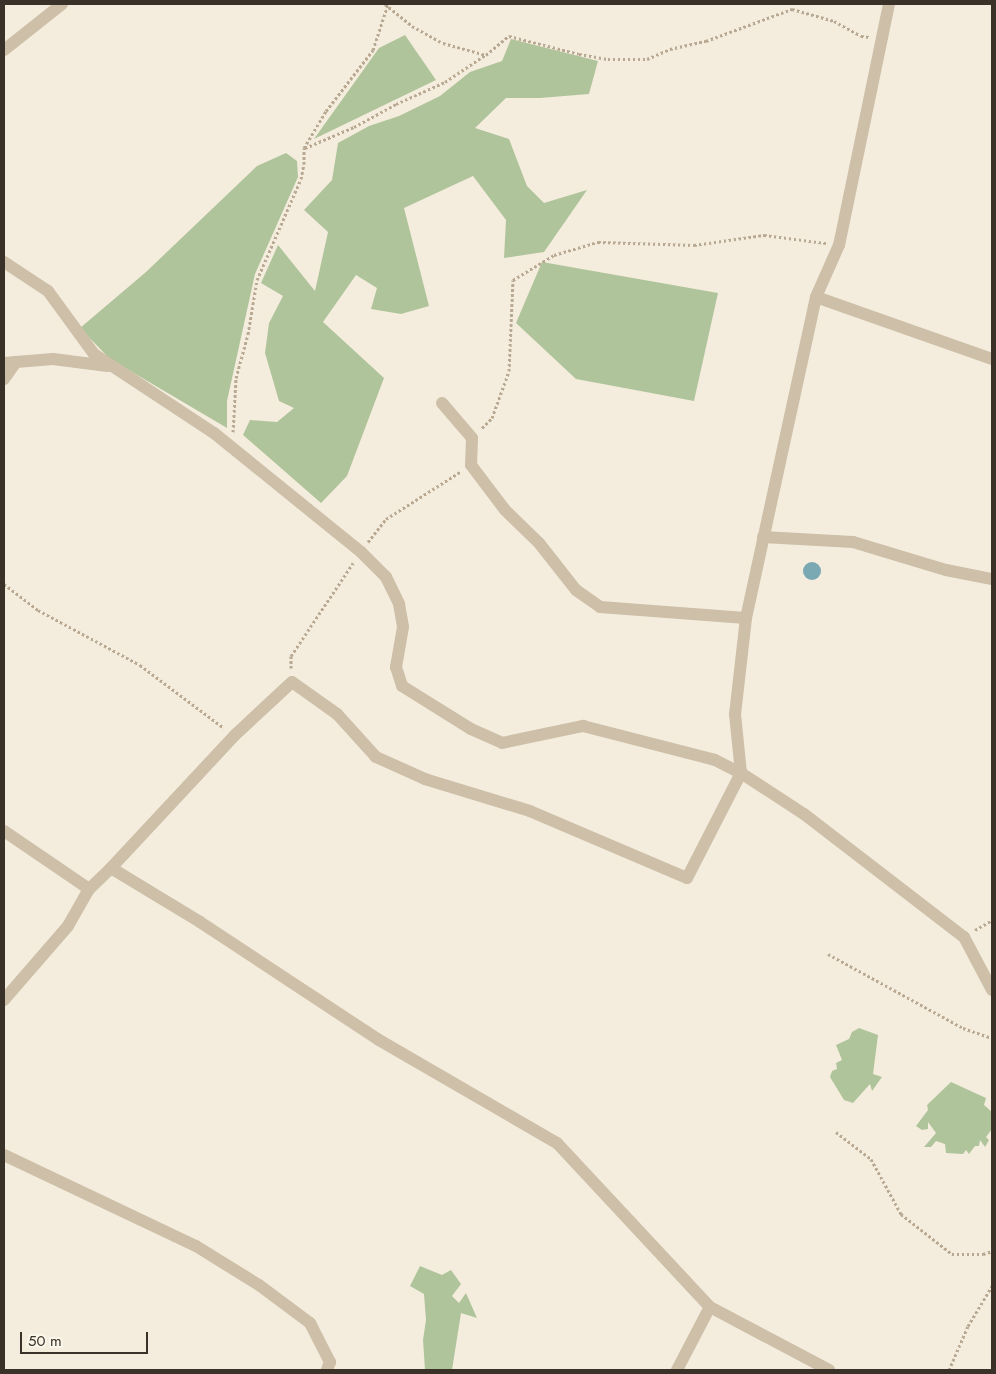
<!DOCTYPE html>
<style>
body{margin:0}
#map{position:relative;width:996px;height:1374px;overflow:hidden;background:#f4eddd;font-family:Jost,sans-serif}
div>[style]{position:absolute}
.green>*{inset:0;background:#b0c49b}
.water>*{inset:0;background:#7aa8b3}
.round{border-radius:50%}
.path>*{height:3px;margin-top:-1.5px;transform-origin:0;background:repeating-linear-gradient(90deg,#b9a992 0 2.5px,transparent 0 5px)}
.minor>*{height:12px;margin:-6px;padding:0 6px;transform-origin:6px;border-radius:6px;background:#cdbfa8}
span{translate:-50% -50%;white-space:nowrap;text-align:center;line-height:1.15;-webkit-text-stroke:4px #fbf6ea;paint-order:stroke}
.frame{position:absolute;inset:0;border:5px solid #3a3128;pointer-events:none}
.scale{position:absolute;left:20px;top:1332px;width:128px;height:22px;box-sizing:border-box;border:2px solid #3a3128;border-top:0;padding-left:6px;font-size:15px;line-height:18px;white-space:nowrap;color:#3a3128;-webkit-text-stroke:4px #fbf6ea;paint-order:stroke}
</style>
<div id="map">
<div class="green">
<i style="clip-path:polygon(405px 35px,436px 80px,314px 139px,379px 48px)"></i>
<i style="clip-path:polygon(511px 39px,598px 61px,589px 94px,540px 98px,506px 98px,475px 128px,509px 139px,527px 186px,544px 203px,587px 190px,544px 252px,504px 258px,506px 220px,473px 176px,404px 208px,429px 306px,401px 314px,371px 309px,377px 288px,356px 275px,323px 322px,384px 378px,347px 476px,321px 503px,243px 435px,250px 420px,277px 422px,294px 408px,279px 401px,265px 353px,269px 323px,283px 296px,261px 283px,278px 245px,315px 291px,328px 232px,304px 210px,332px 180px,338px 143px,369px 126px,399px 116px,440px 96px,470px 72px,502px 61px)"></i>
<i style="clip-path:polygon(286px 153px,297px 161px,298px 177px,255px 274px,227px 401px,227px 428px,110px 359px,80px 328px,146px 272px,257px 166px)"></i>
<i style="clip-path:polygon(542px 262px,718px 293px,694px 401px,576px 379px,516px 323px)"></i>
<i style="clip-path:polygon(859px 1028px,878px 1035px,873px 1074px,882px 1077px,872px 1091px,870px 1084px,853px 1103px,844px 1100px,830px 1077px,832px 1071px,837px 1069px,836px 1063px,842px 1060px,836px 1045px,849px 1039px,852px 1032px)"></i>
<i style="clip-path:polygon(951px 1082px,986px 1098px,984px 1105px,992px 1112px,992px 1129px,986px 1137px,989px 1140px,985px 1147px,980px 1140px,979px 1146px,975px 1146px,969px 1154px,966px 1150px,963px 1154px,946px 1153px,945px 1144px,936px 1141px,931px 1147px,924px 1147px,936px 1133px,928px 1122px,928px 1129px,922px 1130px,916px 1126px,928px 1110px,927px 1105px)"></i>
<i style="clip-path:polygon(420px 1266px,442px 1275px,451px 1270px,461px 1284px,452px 1296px,459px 1303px,466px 1293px,477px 1318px,461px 1313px,452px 1370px,425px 1370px,423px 1340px,426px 1320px,424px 1294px,410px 1286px)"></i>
</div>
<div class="water">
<i class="round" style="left:803px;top:562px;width:18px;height:18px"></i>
</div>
<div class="path">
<i style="left:385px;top:4px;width:35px;rotate:39deg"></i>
<i style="left:412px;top:26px;width:35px;rotate:29deg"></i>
<i style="left:443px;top:43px;width:45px;rotate:15.6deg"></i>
<i style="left:486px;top:55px;width:30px;rotate:-40deg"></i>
<i style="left:509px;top:36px;width:72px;rotate:14.4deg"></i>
<i style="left:579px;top:54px;width:29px;rotate:10deg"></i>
<i style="left:608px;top:59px;width:39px"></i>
<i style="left:647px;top:59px;width:25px;rotate:-23deg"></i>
<i style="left:670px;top:49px;width:37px;rotate:-13deg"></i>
<i style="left:706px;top:41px;width:92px;rotate:-20.4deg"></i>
<i style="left:792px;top:9px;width:44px;rotate:15.9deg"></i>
<i style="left:834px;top:21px;width:31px;rotate:29deg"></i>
<i style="left:861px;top:36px;width:8px;rotate:7deg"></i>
<i style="left:305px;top:148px;width:53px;rotate:-23.2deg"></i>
<i style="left:354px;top:127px;width:48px;rotate:-28.7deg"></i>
<i style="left:396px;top:104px;width:54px;rotate:-24.2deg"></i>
<i style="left:445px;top:82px;width:48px;rotate:-34deg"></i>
<i style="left:482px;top:428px;width:14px;rotate:-45deg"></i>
<i style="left:492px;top:418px;width:50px;rotate:-70.1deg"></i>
<i style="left:509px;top:371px;width:91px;rotate:-87.5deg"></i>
<i style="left:513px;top:280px;width:48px;rotate:-31.4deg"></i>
<i style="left:554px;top:255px;width:46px;rotate:-16.5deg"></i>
<i style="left:598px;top:242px;width:96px;rotate:1.8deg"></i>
<i style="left:694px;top:245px;width:71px;rotate:-8.1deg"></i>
<i style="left:764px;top:235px;width:63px;rotate:7.4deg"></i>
<i style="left:233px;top:432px;width:54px;rotate:-86.8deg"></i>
<i style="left:236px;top:378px;width:46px;rotate:-74.7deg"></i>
<i style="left:248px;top:334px;width:55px;rotate:-80.5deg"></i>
<i style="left:257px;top:280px;width:110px;rotate:-66.5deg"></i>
<i style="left:301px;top:179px;width:15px;rotate:-79deg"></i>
<i style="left:304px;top:164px;width:16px;rotate:-90deg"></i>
<i style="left:304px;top:148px;width:43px;rotate:-59.3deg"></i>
<i style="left:326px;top:111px;width:77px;rotate:-52.4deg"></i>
<i style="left:373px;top:50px;width:48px;rotate:-71.9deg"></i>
<i style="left:368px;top:542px;width:29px;rotate:-52deg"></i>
<i style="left:386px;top:519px;width:88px;rotate:-32.4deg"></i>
<i style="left:4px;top:584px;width:43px;rotate:37.4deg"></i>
<i style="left:38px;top:610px;width:116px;rotate:28.3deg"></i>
<i style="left:140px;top:665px;width:105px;rotate:36.9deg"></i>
<i style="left:291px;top:668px;width:12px;rotate:-90deg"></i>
<i style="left:291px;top:656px;width:112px;rotate:-56.3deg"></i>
<i style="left:975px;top:930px;width:20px;rotate:-30deg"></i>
<i style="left:828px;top:954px;width:154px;rotate:28.7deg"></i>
<i style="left:963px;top:1028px;width:31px;rotate:19deg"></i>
<i style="left:836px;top:1132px;width:44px;rotate:37.6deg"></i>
<i style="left:871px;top:1159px;width:63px;rotate:61.4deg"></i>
<i style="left:901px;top:1214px;width:65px;rotate:38.1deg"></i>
<i style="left:952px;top:1254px;width:31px"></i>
<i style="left:983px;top:1254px;width:9px;rotate:-18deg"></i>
<i style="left:949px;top:1370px;width:48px;rotate:-66.6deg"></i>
<i style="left:968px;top:1326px;width:47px;rotate:-59deg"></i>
</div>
<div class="minor">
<i style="left:889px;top:4px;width:246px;rotate:101.7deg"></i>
<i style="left:839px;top:245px;width:57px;rotate:113.9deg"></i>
<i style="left:816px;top:297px;width:329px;rotate:102.3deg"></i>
<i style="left:746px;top:618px;width:97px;rotate:96.5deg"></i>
<i style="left:735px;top:714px;width:59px;rotate:84.2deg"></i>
<i style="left:741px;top:773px;width:75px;rotate:33.1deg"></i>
<i style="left:804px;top:814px;width:202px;rotate:37.6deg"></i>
<i style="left:964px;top:937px;width:60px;rotate:62.2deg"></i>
<i style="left:4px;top:50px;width:74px;rotate:-38.4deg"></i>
<i style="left:4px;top:262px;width:53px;rotate:33.4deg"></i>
<i style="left:48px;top:291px;width:78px;rotate:53.9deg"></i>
<i style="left:94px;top:354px;width:144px;rotate:33.4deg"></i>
<i style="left:214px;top:433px;width:189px;rotate:39deg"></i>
<i style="left:361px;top:552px;width:35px;rotate:45deg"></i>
<i style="left:386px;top:577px;width:30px;rotate:64deg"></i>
<i style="left:399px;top:604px;width:23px;rotate:80deg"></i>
<i style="left:403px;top:627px;width:41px;rotate:99.9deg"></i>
<i style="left:396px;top:667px;width:20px;rotate:72deg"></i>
<i style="left:402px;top:686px;width:81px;rotate:31.9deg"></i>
<i style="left:471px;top:729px;width:34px;rotate:24deg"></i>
<i style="left:502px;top:743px;width:83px;rotate:-11.9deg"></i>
<i style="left:583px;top:726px;width:136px;rotate:14.4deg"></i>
<i style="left:715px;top:760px;width:29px;rotate:27deg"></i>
<i style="left:741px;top:773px;width:118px;rotate:117.2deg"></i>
<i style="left:687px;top:878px;width:171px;rotate:-156.9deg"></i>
<i style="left:530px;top:811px;width:110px;rotate:-163.1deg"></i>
<i style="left:425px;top:779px;width:54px;rotate:-155.8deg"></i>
<i style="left:376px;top:757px;width:58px;rotate:-132.2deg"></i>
<i style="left:337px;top:714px;width:55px;rotate:-144.6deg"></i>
<i style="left:292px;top:682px;width:78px;rotate:137.1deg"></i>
<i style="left:235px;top:735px;width:182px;rotate:133deg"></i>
<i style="left:111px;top:868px;width:30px;rotate:136deg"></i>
<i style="left:89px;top:889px;width:43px;rotate:119.6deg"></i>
<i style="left:68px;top:926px;width:98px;rotate:130.9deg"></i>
<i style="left:816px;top:297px;width:187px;rotate:19.4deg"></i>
<i style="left:4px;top:363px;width:49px;rotate:-4.7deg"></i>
<i style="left:53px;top:359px;width:55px;rotate:7.3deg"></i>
<i style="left:4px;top:379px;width:21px;rotate:-55deg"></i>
<i style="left:442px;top:403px;width:46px;rotate:49.4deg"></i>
<i style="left:472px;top:438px;width:27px;rotate:92deg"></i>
<i style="left:471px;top:465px;width:56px;rotate:52.9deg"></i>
<i style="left:505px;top:510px;width:47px;rotate:44.1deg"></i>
<i style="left:539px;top:543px;width:60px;rotate:51.8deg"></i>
<i style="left:576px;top:590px;width:29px;rotate:35deg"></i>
<i style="left:600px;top:607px;width:146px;rotate:4.3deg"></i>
<i style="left:763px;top:537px;width:90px;rotate:3.2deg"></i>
<i style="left:853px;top:542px;width:97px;rotate:16.8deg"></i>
<i style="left:946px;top:570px;width:47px;rotate:11.1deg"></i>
<i style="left:4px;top:831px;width:103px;rotate:34.3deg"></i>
<i style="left:111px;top:868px;width:104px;rotate:31.2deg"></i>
<i style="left:200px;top:922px;width:214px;rotate:33.4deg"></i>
<i style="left:379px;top:1040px;width:206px;rotate:30.1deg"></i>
<i style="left:557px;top:1143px;width:224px;rotate:47deg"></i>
<i style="left:710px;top:1307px;width:135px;rotate:27.9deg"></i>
<i style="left:4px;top:1155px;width:212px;rotate:25.4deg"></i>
<i style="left:196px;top:1246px;width:74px;rotate:31.8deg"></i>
<i style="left:259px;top:1285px;width:64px;rotate:36.7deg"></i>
<i style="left:310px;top:1323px;width:44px;rotate:62.9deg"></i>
<i style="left:330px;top:1362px;width:9px;rotate:111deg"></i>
<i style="left:677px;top:1370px;width:71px;rotate:-62.4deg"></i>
</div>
<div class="frame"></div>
<div class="scale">50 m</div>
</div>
